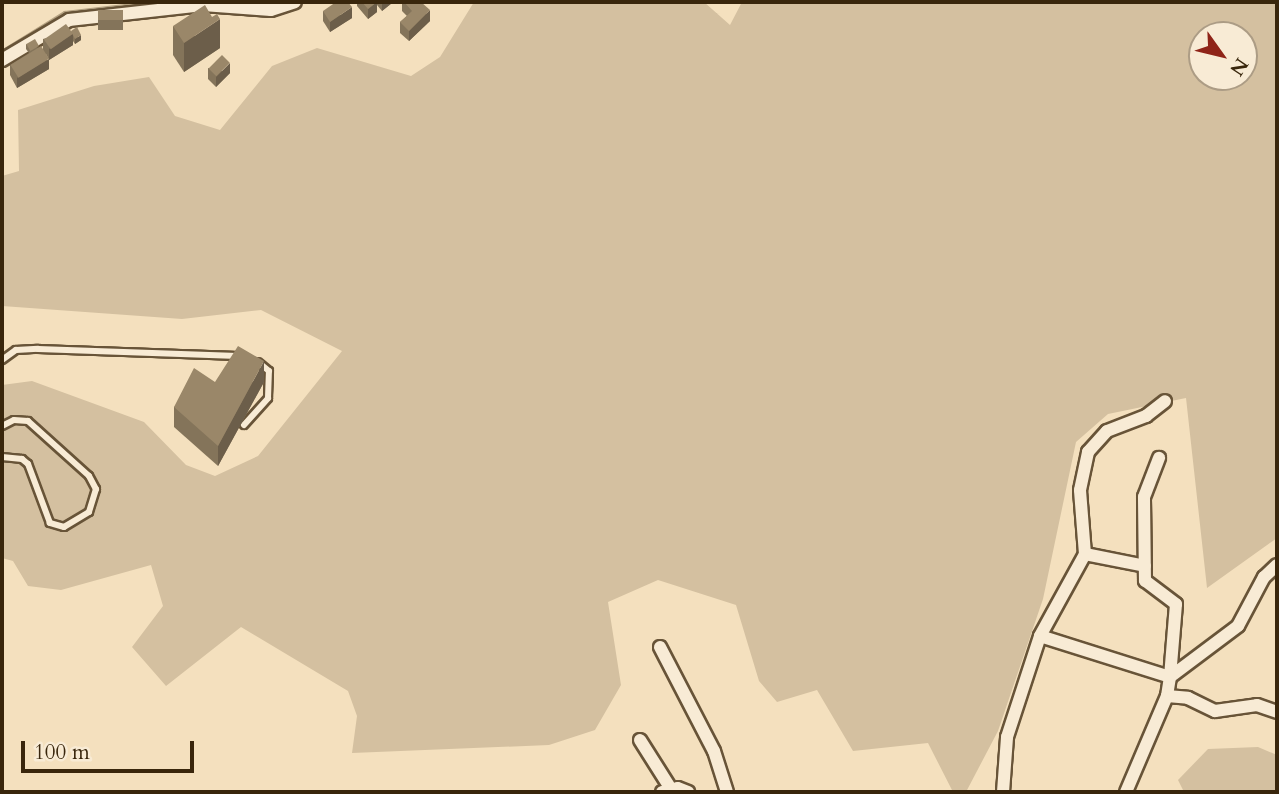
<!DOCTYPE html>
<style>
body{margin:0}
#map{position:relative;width:1279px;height:794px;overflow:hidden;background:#f4e0be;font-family:Cardo,serif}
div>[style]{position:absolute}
.green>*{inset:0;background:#d4c0a0}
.stream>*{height:3.5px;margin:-1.75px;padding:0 1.75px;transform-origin:1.75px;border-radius:1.75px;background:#b4a181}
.roads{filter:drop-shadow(2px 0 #685438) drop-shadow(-2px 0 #685438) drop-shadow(0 2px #685438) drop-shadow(0 -2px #685438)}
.lane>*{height:6px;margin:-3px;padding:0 3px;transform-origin:3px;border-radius:3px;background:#f8ebd5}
.street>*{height:12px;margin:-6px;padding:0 6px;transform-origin:6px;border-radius:6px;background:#f8ebd5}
.wall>*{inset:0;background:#84745a;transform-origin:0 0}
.shaded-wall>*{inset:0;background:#6c5e4a}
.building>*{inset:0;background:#9a8769;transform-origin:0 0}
span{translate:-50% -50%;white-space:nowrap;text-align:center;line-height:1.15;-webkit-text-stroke:7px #f8ebd5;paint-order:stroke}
.frame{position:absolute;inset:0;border:4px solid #39260c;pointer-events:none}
.north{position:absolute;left:1188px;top:21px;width:70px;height:70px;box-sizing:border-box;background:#f8ebd5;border:2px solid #ac9c85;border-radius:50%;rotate:124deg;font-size:19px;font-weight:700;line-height:28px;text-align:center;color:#39260c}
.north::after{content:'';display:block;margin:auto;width:24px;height:32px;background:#8f2418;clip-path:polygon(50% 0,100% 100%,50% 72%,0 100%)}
.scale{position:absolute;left:21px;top:741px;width:173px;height:32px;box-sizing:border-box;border:4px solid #39260c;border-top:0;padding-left:9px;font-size:21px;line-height:24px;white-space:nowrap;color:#39260c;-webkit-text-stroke:5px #f8ebd5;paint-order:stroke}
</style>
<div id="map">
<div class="green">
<i style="clip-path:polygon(evenodd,474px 2px,704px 2px,730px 25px,742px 2px,1277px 2px,1277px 538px,1207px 588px,1186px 398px,1108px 414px,1076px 442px,1043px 599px,998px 731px,966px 792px,953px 792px,928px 743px,853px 751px,817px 690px,777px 702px,759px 681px,736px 605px,658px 580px,608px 602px,621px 685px,595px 730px,549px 745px,352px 753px,357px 716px,348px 691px,241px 627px,166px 686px,132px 647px,163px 606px,151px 565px,61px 590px,28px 586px,13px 561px,2px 558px,2px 385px,32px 381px,144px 422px,186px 465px,215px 476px,258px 456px,342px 351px,261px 310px,182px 319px,2px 306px,2px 176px,19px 171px,18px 110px,94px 86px,149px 77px,175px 116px,220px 130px,272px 66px,317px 48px,411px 76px,440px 57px,474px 2px,1202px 35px,1244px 35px,1244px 77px,1202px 77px,1202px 35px)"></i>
<i style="clip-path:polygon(1258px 747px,1277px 755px,1277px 792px,1184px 792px,1178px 780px,1208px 749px)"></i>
</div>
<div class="stream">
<i style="left:2px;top:52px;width:74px;rotate:-31.8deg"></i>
<i style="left:65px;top:13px;width:88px;rotate:-6.6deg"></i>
</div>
<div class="roads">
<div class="lane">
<i style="left:2px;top:360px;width:17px;rotate:-36deg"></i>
<i style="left:16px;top:350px;width:22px;rotate:-3deg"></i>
<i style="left:38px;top:349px;width:200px;rotate:2deg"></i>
<i style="left:244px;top:425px;width:36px;rotate:-48deg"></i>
<i style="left:268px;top:398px;width:27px;rotate:-88deg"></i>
<i style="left:269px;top:371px;width:14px;rotate:-141deg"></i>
<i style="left:2px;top:426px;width:13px;rotate:-27deg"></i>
<i style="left:14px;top:420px;width:14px;rotate:4deg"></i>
<i style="left:28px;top:421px;width:82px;rotate:42deg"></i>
<i style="left:89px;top:476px;width:15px;rotate:62deg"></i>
<i style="left:96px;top:489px;width:24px;rotate:107deg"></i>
<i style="left:89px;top:512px;width:29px;rotate:149deg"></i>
<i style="left:64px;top:527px;width:15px;rotate:-164deg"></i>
<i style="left:50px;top:523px;width:63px;rotate:-110.4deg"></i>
<i style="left:28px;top:464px;width:8px;rotate:-140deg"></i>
<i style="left:22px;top:459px;width:20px;rotate:-174deg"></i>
</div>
<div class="street">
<i style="left:2px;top:60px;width:78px;rotate:-30.8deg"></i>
<i style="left:69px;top:20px;width:135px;rotate:-6.4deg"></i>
<i style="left:203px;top:5px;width:68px;rotate:4.2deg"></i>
<i style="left:271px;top:10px;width:25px;rotate:-18deg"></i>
<i style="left:1085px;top:554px;width:61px;rotate:11.3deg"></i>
<i style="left:1277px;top:565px;width:18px;rotate:137deg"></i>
<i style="left:1264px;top:577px;width:55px;rotate:118deg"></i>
<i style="left:1238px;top:626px;width:85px;rotate:143.1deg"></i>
<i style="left:1170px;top:677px;width:19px;rotate:99deg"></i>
<i style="left:1167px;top:696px;width:21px;rotate:5deg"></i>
<i style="left:1188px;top:698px;width:30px;rotate:26deg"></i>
<i style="left:1215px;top:711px;width:42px;rotate:-8.1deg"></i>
<i style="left:1257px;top:705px;width:21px;rotate:19deg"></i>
<i style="left:1040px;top:636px;width:136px;rotate:17.5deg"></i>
<i style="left:1170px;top:677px;width:73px;rotate:-85.3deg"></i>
<i style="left:1176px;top:604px;width:39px;rotate:-143deg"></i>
<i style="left:1145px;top:581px;width:84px;rotate:-90.7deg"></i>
<i style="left:1144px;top:497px;width:42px;rotate:-69deg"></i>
<i style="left:660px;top:647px;width:117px;rotate:62.6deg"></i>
<i style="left:714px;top:751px;width:43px;rotate:72.4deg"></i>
<i style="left:640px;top:740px;width:58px;rotate:57.7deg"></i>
<i style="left:662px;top:792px;width:16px;rotate:-14deg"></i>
<i style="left:678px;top:788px;width:11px;rotate:22deg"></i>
<i style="left:1003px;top:792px;width:55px;rotate:-85.8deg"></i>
<i style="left:1007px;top:737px;width:106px;rotate:-71.9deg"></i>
<i style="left:1040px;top:636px;width:94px;rotate:-61.2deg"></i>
<i style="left:1085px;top:554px;width:64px;rotate:-94.5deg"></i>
<i style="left:1080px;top:490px;width:39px;rotate:-78deg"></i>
<i style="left:1088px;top:452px;width:28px;rotate:-48deg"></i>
<i style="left:1107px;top:431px;width:42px;rotate:-21deg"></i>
<i style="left:1146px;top:416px;width:24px;rotate:-38deg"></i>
<i style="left:1126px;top:792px;width:104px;rotate:-66.9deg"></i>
</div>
</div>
<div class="wall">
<i style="clip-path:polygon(357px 2px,392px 2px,392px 3px,382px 11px,377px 5px,377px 12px,368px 19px,357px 6px)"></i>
<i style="clip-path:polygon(402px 2px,421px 2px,430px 21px,409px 41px,400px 33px,400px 22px,407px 16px,402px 11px)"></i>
<i style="left:123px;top:10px;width:20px;height:25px;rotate:90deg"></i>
<i style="clip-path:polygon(323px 11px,352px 18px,330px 32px,323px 21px)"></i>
<i style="clip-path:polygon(173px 26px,220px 48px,184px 72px,173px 55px)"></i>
<i style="clip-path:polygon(71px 31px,81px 40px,75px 44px,73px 41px,73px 45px,49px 60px,46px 54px,49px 69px,17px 88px,10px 75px,10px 65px,29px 53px,26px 49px,26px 44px,43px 49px,43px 39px)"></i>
<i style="clip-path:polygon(208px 68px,230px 73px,216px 87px,208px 79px)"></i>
<i style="clip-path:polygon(215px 382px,264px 382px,218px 466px,174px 427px,174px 407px)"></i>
</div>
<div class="shaded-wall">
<i style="clip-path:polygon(377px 2px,377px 12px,368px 19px,368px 9px)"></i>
<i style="clip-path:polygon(382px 2px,392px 2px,392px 3px,382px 11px)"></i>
<i style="clip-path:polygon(352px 7px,352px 18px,330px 32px,330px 22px)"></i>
<i style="clip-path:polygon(430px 10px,430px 21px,409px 41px,409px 31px)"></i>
<i style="clip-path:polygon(220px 19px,220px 48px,184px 72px,184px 43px)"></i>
<i style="clip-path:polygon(73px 34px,73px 45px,49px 60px,49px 49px)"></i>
<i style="clip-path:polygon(81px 35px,81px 40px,75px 44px,75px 39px)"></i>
<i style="clip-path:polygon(49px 59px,49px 69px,17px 88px,17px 78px)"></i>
<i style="clip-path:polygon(230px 63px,230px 73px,216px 87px,216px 77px)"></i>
<i style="clip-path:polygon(264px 361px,264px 382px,218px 466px,218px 446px)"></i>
</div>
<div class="building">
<i style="clip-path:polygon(336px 2px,348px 2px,352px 7px,330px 22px,323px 11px)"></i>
<i style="clip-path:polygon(362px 2px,377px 2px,368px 9px)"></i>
<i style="clip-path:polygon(404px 2px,421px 2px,430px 10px,409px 31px,400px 22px,412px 11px)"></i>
<i style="clip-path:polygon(205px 5px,212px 17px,217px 14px,220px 19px,184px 43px,173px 26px)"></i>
<i style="left:123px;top:10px;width:10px;height:25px;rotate:90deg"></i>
<i style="left:66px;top:24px;width:12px;height:27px;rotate:55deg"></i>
<i style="clip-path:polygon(77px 27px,81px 35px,75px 39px,71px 31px)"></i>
<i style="left:35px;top:39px;width:8px;height:10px;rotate:60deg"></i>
<i style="left:41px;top:46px;width:15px;height:36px;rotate:58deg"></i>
<i style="left:222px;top:55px;width:11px;height:19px;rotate:45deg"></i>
<i style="clip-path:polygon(238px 346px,264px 361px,218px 446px,174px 407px,194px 368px,215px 382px)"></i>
</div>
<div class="frame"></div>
<div class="north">N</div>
<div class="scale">100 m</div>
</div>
